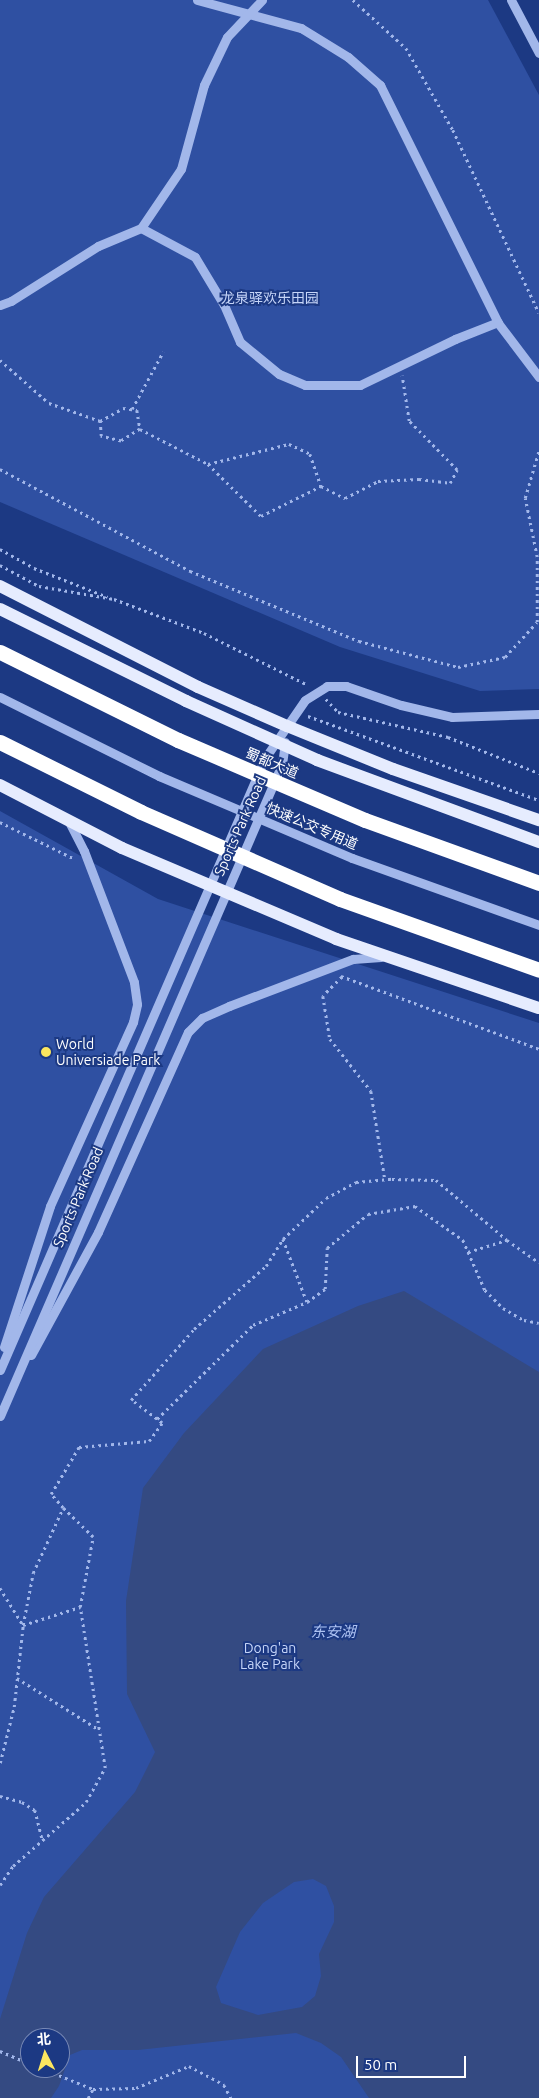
<!DOCTYPE html>
<meta charset="utf-8">
<style>
body{margin:0}
#map{position:relative;width:539px;height:2098px;overflow:hidden;background:#1c3983;font-family:Ubuntu,"Noto Sans SC",sans-serif}
div>[style]{position:absolute}
.green>*{inset:0;background:#2f50a2}
.water>*{inset:0;background:#344a82}
.path>*{height:2.5px;margin-top:-1.25px;transform-origin:0;background:repeating-linear-gradient(90deg,#a2b7ea 0 2.5px,transparent 0 6.5px)}
.minor>*{height:9px;margin:-4.5px;padding:0 4.5px;transform-origin:4.5px;border-radius:4.5px;background:#a2b7ea}
.major>*{height:12px;margin:-6px;padding:0 6px;transform-origin:6px;border-radius:6px;background:#e6ecfe}
.minor-bridge>*{height:9px;margin:-4.5px;padding:0 4.5px;transform-origin:4.5px;border-radius:4.5px;background:#a2b7ea}
.major-bridge>*{height:12px;margin:-6px;padding:0 6px;transform-origin:6px;border-radius:6px;background:#e6ecfe}
.highway-bridge>*{height:15px;margin:-7.5px;padding:0 7.5px;transform-origin:7.5px;border-radius:7.5px;background:#fff}
.dots>*{width:14px;height:14px;translate:-50% -50%;box-sizing:border-box;border:2px solid #1c3983;border-radius:50%}
span{translate:-50% -50%;white-space:nowrap;text-align:center;line-height:1.15;-webkit-text-stroke:4px #1c3983;paint-order:stroke}
.park-label{font-size:14px;color:#c6d5f8}
.street-label{font-size:14px;color:#fff}
.poi-label{font-size:14px;color:#fff}
.left{translate:0 -50%;text-align:left}
.water-label{font-size:15px;color:#adc2f2;font-style:italic}
.north{position:absolute;left:20px;top:2028px;width:50px;height:50px;box-sizing:border-box;background:#1c3983;border:1px solid #7788b5;border-radius:50%;rotate:355deg;font-size:14px;font-weight:700;line-height:20px;text-align:center;color:#fff}
.north::after{content:'';display:block;margin:auto;width:18px;height:22px;background:#fbe65f;clip-path:polygon(50% 0,100% 100%,50% 72%,0 100%)}
.scale{position:absolute;left:356px;top:2056px;width:110px;height:22px;box-sizing:border-box;border:2px solid #fff;border-top:0;padding-left:6px;font-size:15px;line-height:18px;white-space:nowrap;color:#fff;-webkit-text-stroke:4px #1c3983;paint-order:stroke}
</style>
<div id="map">
<div class="green">
<i style="clip-path:polygon(0 0,488px 0,539px 95px,539px 689px,480px 691px,340px 647px,0 502px)"></i>
<i style="clip-path:polygon(evenodd,0 811px,158px 899px,539px 1023px,539px 2098px,0 2098px,0 811px,30px 2038px,60px 2038px,60px 2068px,30px 2068px,30px 2038px)"></i>
</div>
<div class="water">
<i style="clip-path:polygon(evenodd,404px 1291px,539px 1372px,539px 2098px,369px 2098px,341px 2057px,321px 2043px,296px 2033px,138px 2050px,82px 2050px,70px 2055px,59px 2086px,51px 2098px,0 2098px,0 2019px,27px 1933px,44px 1897px,135px 1792px,155px 1752px,127px 1694px,126px 1601px,143px 1488px,184px 1433px,263px 1349px,358px 1306px,404px 1291px,313px 1879px,326px 1886px,334px 1906px,334px 1922px,319px 1954px,321px 1976px,315px 1996px,302px 2007px,258px 2015px,221px 2003px,216px 1987px,240px 1932px,263px 1903px,294px 1882px,313px 1879px,404px 1291px,30px 2038px,60px 2038px,60px 2068px,30px 2068px,30px 2038px)"></i>
</div>
<div class="path">
<i style="left:353px;top:0;width:72px;rotate:42.2deg"></i>
<i style="left:406px;top:48px;width:95px;rotate:60.2deg"></i>
<i style="left:453px;top:130px;width:202px;rotate:64.8deg"></i>
<i style="left:0;top:360px;width:65px;rotate:41.3deg"></i>
<i style="left:49px;top:403px;width:54px;rotate:19.4deg"></i>
<i style="left:100px;top:421px;width:26px;rotate:-29deg"></i>
<i style="left:123px;top:408px;width:14px;rotate:8deg"></i>
<i style="left:137px;top:410px;width:19px;rotate:81deg"></i>
<i style="left:140px;top:429px;width:22px;rotate:148deg"></i>
<i style="left:121px;top:441px;width:21px;rotate:-166deg"></i>
<i style="left:101px;top:436px;width:15px;rotate:-94deg"></i>
<i style="left:132px;top:409px;width:65px;rotate:-61.5deg"></i>
<i style="left:140px;top:429px;width:76px;rotate:27.2deg"></i>
<i style="left:208px;top:464px;width:74px;rotate:44.5deg"></i>
<i style="left:261px;top:516px;width:67px;rotate:-26.6deg"></i>
<i style="left:208px;top:464px;width:83px;rotate:-13.9deg"></i>
<i style="left:289px;top:444px;width:23px;rotate:25deg"></i>
<i style="left:310px;top:454px;width:34px;rotate:71deg"></i>
<i style="left:321px;top:486px;width:27px;rotate:27deg"></i>
<i style="left:345px;top:498px;width:37px;rotate:-27deg"></i>
<i style="left:378px;top:481px;width:41px;rotate:-2.8deg"></i>
<i style="left:419px;top:479px;width:31px;rotate:7deg"></i>
<i style="left:450px;top:483px;width:15px;rotate:-62deg"></i>
<i style="left:457px;top:470px;width:69px;rotate:-134.4deg"></i>
<i style="left:409px;top:421px;width:46px;rotate:-98.8deg"></i>
<i style="left:0;top:469px;width:216px;rotate:28.2deg"></i>
<i style="left:190px;top:571px;width:183px;rotate:22.5deg"></i>
<i style="left:359px;top:641px;width:102px;rotate:14.7deg"></i>
<i style="left:458px;top:667px;width:48px;rotate:-12deg"></i>
<i style="left:505px;top:657px;width:47px;rotate:-47.6deg"></i>
<i style="left:537px;top:622px;width:65px;rotate:-90deg"></i>
<i style="left:537px;top:557px;width:60px;rotate:-101.5deg"></i>
<i style="left:525px;top:498px;width:50px;rotate:-73.7deg"></i>
<i style="left:0;top:549px;width:39px;rotate:29deg"></i>
<i style="left:34px;top:568px;width:79px;rotate:21.4deg"></i>
<i style="left:0;top:565px;width:44px;rotate:28.3deg"></i>
<i style="left:39px;top:586px;width:76px;rotate:9.8deg"></i>
<i style="left:114px;top:599px;width:96px;rotate:20.7deg"></i>
<i style="left:204px;top:633px;width:116px;rotate:26.6deg"></i>
<i style="left:326px;top:699px;width:18px;rotate:47deg"></i>
<i style="left:338px;top:712px;width:113px;rotate:12.8deg"></i>
<i style="left:448px;top:737px;width:98px;rotate:21.6deg"></i>
<i style="left:308px;top:716px;width:246px;rotate:20deg"></i>
<i style="left:0;top:822px;width:84px;rotate:26.3deg"></i>
<i style="left:341px;top:976px;width:211px;rotate:20.2deg"></i>
<i style="left:342px;top:977px;width:27px;rotate:135deg"></i>
<i style="left:323px;top:996px;width:44px;rotate:80.8deg"></i>
<i style="left:330px;top:1039px;width:66px;rotate:51.7deg"></i>
<i style="left:371px;top:1091px;width:89px;rotate:81deg"></i>
<i style="left:283px;top:1239px;width:67px;rotate:69.1deg"></i>
<i style="left:468px;top:1252px;width:41px;rotate:-17.1deg"></i>
<i style="left:157px;top:1419px;width:134px;rotate:-44.4deg"></i>
<i style="left:253px;top:1325px;width:59px;rotate:-23.1deg"></i>
<i style="left:307px;top:1302px;width:22px;rotate:-36deg"></i>
<i style="left:325px;top:1289px;width:41px;rotate:-87.2deg"></i>
<i style="left:327px;top:1248px;width:53px;rotate:-39.7deg"></i>
<i style="left:368px;top:1214px;width:48px;rotate:-9.7deg"></i>
<i style="left:415px;top:1206px;width:59px;rotate:35.3deg"></i>
<i style="left:463px;top:1240px;width:55px;rotate:66.3deg"></i>
<i style="left:485px;top:1290px;width:25px;rotate:45deg"></i>
<i style="left:503px;top:1308px;width:24px;rotate:30deg"></i>
<i style="left:524px;top:1320px;width:15px;rotate:11deg"></i>
<i style="left:0;top:1588px;width:44px;rotate:58.1deg"></i>
<i style="left:23px;top:1625px;width:60px;rotate:-17.5deg"></i>
<i style="left:17px;top:1678px;width:96px;rotate:32.2deg"></i>
<i style="left:0;top:1763px;width:58px;rotate:-76deg"></i>
<i style="left:14px;top:1707px;width:82px;rotate:-83.7deg"></i>
<i style="left:23px;top:1625px;width:53px;rotate:-79.1deg"></i>
<i style="left:33px;top:1573px;width:72px;rotate:-65.2deg"></i>
<i style="left:63px;top:1508px;width:18px;rotate:-131deg"></i>
<i style="left:51px;top:1494px;width:55px;rotate:-59.2deg"></i>
<i style="left:79px;top:1447px;width:70px;rotate:-4.9deg"></i>
<i style="left:149px;top:1441px;width:22px;rotate:-54deg"></i>
<i style="left:162px;top:1423px;width:39px;rotate:-143deg"></i>
<i style="left:131px;top:1400px;width:95px;rotate:-48.4deg"></i>
<i style="left:194px;top:1329px;width:96px;rotate:-41.2deg"></i>
<i style="left:266px;top:1266px;width:32px;rotate:-58deg"></i>
<i style="left:283px;top:1239px;width:59px;rotate:-43.6deg"></i>
<i style="left:326px;top:1198px;width:34px;rotate:-28deg"></i>
<i style="left:356px;top:1182px;width:36px;rotate:-5deg"></i>
<i style="left:392px;top:1179px;width:44px;rotate:1.3deg"></i>
<i style="left:436px;top:1180px;width:93px;rotate:40.2deg"></i>
<i style="left:507px;top:1240px;width:39px;rotate:35deg"></i>
<i style="left:0;top:1796px;width:23px;rotate:15deg"></i>
<i style="left:22px;top:1802px;width:15px;rotate:32deg"></i>
<i style="left:35px;top:1810px;width:30px;rotate:76deg"></i>
<i style="left:0;top:1885px;width:23px;rotate:-56deg"></i>
<i style="left:13px;top:1866px;width:97px;rotate:-41.2deg"></i>
<i style="left:86px;top:1802px;width:39px;rotate:-61deg"></i>
<i style="left:105px;top:1768px;width:163px;rotate:-98.8deg"></i>
<i style="left:80px;top:1607px;width:71px;rotate:-79.5deg"></i>
<i style="left:93px;top:1537px;width:42px;rotate:-136deg"></i>
<i style="left:0;top:2051px;width:33px;rotate:23deg"></i>
<i style="left:41px;top:2068px;width:56px;rotate:22deg"></i>
<i style="left:93px;top:2089px;width:43px;rotate:-1.3deg"></i>
<i style="left:136px;top:2088px;width:57px;rotate:-22.5deg"></i>
<i style="left:189px;top:2066px;width:40px;rotate:28deg"></i>
<i style="left:224px;top:2085px;width:15px;rotate:62deg"></i>
<i style="left:88px;top:2098px;width:10px;rotate:-61deg"></i>
</div>
<div class="minor">
<i style="left:197px;top:0;width:108px;rotate:15.1deg"></i>
<i style="left:301px;top:28px;width:55px;rotate:31.7deg"></i>
<i style="left:348px;top:57px;width:43px;rotate:41.2deg"></i>
<i style="left:380px;top:85px;width:266px;rotate:63.6deg"></i>
<i style="left:498px;top:323px;width:68px;rotate:52.8deg"></i>
<i style="left:511px;top:0;width:60px;rotate:62.2deg"></i>
<i style="left:141px;top:228px;width:61px;rotate:28.2deg"></i>
<i style="left:195px;top:257px;width:56px;rotate:58.9deg"></i>
<i style="left:224px;top:305px;width:40px;rotate:66.6deg"></i>
<i style="left:240px;top:342px;width:50px;rotate:39.4deg"></i>
<i style="left:279px;top:374px;width:28px;rotate:23deg"></i>
<i style="left:305px;top:385px;width:55px"></i>
<i style="left:360px;top:385px;width:106px;rotate:-25.8deg"></i>
<i style="left:455px;top:339px;width:46px;rotate:-21.6deg"></i>
<i style="left:0;top:305px;width:12px;rotate:-20deg"></i>
<i style="left:11px;top:301px;width:103px;rotate:-32.3deg"></i>
<i style="left:98px;top:246px;width:47px;rotate:-22.7deg"></i>
<i style="left:141px;top:228px;width:71px;rotate:-55.9deg"></i>
<i style="left:181px;top:169px;width:87px;rotate:-74.7deg"></i>
<i style="left:204px;top:85px;width:53px;rotate:-64.4deg"></i>
<i style="left:227px;top:37px;width:51px;rotate:-46.6deg"></i>
<i style="left:4px;top:1347px;width:148px;rotate:-71.9deg"></i>
<i style="left:50px;top:1206px;width:202px;rotate:-65.7deg"></i>
<i style="left:133px;top:1022px;width:18px;rotate:-77deg"></i>
<i style="left:137px;top:1004px;width:22px;rotate:-98deg"></i>
<i style="left:134px;top:982px;width:140px;rotate:-110.9deg"></i>
<i style="left:84px;top:851px;width:31px;rotate:-117deg"></i>
<i style="left:31px;top:1355px;width:140px;rotate:-61.4deg"></i>
<i style="left:98px;top:1232px;width:219px;rotate:-65.8deg"></i>
<i style="left:188px;top:1032px;width:20px;rotate:-45deg"></i>
<i style="left:202px;top:1018px;width:30px;rotate:-24deg"></i>
<i style="left:229px;top:1006px;width:133px;rotate:-20.8deg"></i>
<i style="left:353px;top:959px;width:28px;rotate:-4deg"></i>
<i style="left:0;top:1370px;width:667px;rotate:-66.59deg"></i>
<i style="left:265px;top:758px;width:70px;rotate:-55.4deg"></i>
<i style="left:305px;top:700px;width:26px;rotate:-32deg"></i>
<i style="left:327px;top:686px;width:19px"></i>
<i style="left:346px;top:686px;width:58px;rotate:19.1deg"></i>
<i style="left:401px;top:705px;width:52px;rotate:13.2deg"></i>
<i style="left:452px;top:717px;width:87px;rotate:-2deg"></i>
<i style="left:0;top:1416px;width:710px;rotate:-66.61deg"></i>
<i style="left:282px;top:764px;width:22px;rotate:-82deg"></i>
</div>
<div class="major">
<i style="left:0;top:586px;width:222px;rotate:27deg"></i>
<i style="left:198px;top:687px;width:97px;rotate:23.7deg"></i>
<i style="left:287px;top:726px;width:114px;rotate:22.1deg"></i>
<i style="left:393px;top:769px;width:155px;rotate:19.3deg"></i>
</div>
<div class="minor-bridge">
<i style="left:0;top:697px;width:178px;rotate:26.4deg"></i>
<i style="left:159px;top:776px;width:210px;rotate:23deg"></i>
<i style="left:352px;top:858px;width:199px;rotate:19.7deg"></i>
</div>
<div class="major-bridge">
<i style="left:0;top:609px;width:208px;rotate:26.3deg"></i>
<i style="left:186px;top:701px;width:144px;rotate:24.2deg"></i>
<i style="left:317px;top:760px;width:237px;rotate:20.3deg"></i>
<i style="left:0;top:785px;width:137px;rotate:27.3deg"></i>
<i style="left:122px;top:848px;width:233px;rotate:23deg"></i>
<i style="left:336px;top:939px;width:214px;rotate:18.8deg"></i>
</div>
<div class="highway-bridge">
<i style="left:0;top:652px;width:199px;rotate:26.3deg"></i>
<i style="left:178px;top:740px;width:203px;rotate:23.2deg"></i>
<i style="left:365px;top:820px;width:185px;rotate:19.9deg"></i>
<i style="left:0;top:742px;width:157px;rotate:26.4deg"></i>
<i style="left:141px;top:812px;width:217px;rotate:23.6deg"></i>
<i style="left:340px;top:899px;width:211px;rotate:19.6deg"></i>
</div>
<div class="dots">
<i style="left:46px;top:1052px;background:#fbe65f"></i>
</div>
<div class="park-label">
<span style="left:270px;top:298px">龙泉驿欢乐田园</span>
<span style="left:270px;top:1656px">Dong'an<br>Lake Park</span>
</div>
<div class="street-label">
<span style="left:272px;top:763px;rotate:23deg">蜀都大道</span>
<span style="left:240px;top:826px;rotate:-66deg">Sports Park Road</span>
<span style="left:312px;top:826px;rotate:23deg">快速公交专用道</span>
<span style="left:78px;top:1197px;rotate:-67deg">Sports Park Road</span>
</div>
<div class="poi-label">
<span class="left" style="left:56px;top:1052px">World<br>Universiade Park</span>
</div>
<div class="water-label">
<span style="left:333px;top:1632px">东安湖</span>
</div>
<div class="north">北</div>
<div class="scale">50 m</div>
</div>
